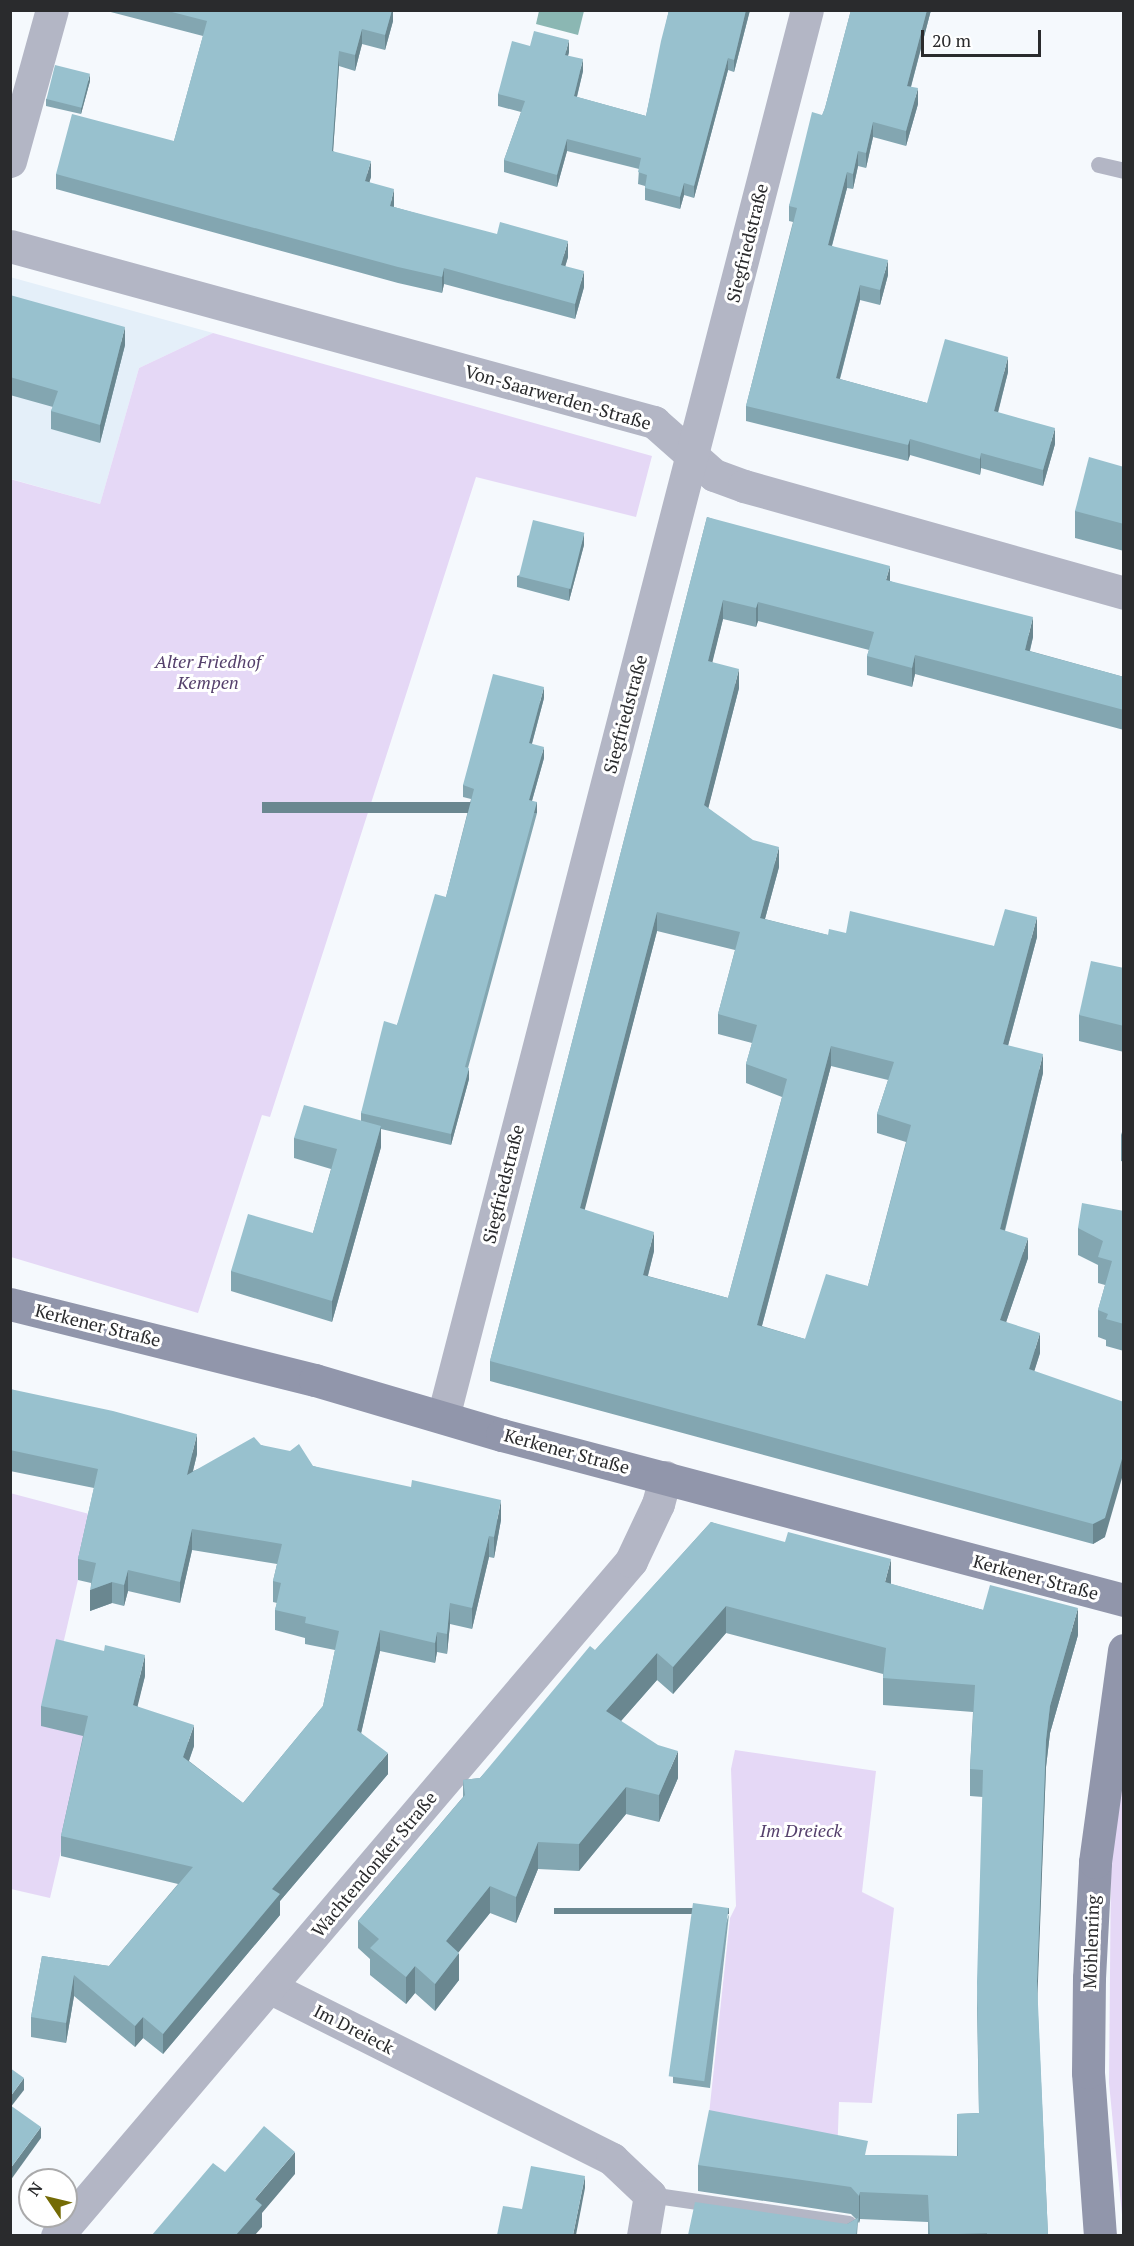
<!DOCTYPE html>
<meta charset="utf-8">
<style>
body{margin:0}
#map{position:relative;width:1134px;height:2246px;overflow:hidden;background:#f5f9fd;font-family:"PT Serif",serif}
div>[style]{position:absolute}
.built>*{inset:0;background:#e4eff9}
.green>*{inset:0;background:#e5d8f6}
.water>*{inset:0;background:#8bb7b3}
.service>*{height:16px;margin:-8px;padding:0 8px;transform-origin:8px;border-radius:8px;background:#b3b6c5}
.minor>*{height:33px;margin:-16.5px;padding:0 16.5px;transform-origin:16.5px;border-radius:16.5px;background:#b3b6c5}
.secondary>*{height:33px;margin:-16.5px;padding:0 16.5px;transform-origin:16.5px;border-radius:16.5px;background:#9196ab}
.wall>*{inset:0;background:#83a6b1}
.shaded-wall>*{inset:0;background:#6a8790;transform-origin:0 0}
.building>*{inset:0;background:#98c1ce;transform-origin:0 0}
span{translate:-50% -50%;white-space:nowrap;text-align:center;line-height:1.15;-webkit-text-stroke:6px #fff;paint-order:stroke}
.street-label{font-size:18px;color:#2a2b2d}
.park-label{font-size:18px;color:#55406c;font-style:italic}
.frame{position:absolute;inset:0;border:12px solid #2a2b2d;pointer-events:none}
.north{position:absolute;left:18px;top:2168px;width:60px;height:60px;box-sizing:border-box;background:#fff;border:2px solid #aaaaab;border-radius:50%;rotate:305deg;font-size:16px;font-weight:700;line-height:24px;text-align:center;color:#2a2b2d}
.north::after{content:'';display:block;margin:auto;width:21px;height:27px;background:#746b05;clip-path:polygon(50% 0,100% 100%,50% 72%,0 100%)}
.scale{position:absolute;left:921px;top:30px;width:120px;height:27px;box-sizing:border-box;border:3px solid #2a2b2d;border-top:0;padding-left:8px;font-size:18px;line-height:21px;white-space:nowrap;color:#2a2b2d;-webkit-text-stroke:4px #fff;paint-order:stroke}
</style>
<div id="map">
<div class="built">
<i style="clip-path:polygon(10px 277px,213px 333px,139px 368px,100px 504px,11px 479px)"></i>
</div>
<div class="green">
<i style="clip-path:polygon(213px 333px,652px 456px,636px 517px,476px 477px,270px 1117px,262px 1115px,198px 1313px,11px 1257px,10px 479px,100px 504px,139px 368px)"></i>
<i style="clip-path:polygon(10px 1493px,93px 1515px,61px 1653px,105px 1665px,50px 1898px,11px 1889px)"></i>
<i style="clip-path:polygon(1123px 1745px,1123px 2225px,1109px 2083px,1111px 1863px)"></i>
<i style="clip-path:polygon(735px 1750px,876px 1771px,862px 1892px,894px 1908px,872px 2103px,839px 2102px,837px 2159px,707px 2133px,730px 1918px,736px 1906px,731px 1769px)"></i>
</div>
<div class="water">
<i style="clip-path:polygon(539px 11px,584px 11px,578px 35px,536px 24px)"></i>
</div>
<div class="service">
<i style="left:1099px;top:165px;width:26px;rotate:13deg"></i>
<i style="left:650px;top:2195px;width:201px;rotate:8.3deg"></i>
</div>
<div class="minor">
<i style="left:10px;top:161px;width:157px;rotate:-74.5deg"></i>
<i style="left:10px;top:246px;width:668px;rotate:15.29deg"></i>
<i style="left:654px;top:422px;width:80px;rotate:41.5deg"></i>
<i style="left:714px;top:475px;width:32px;rotate:20deg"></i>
<i style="left:744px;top:486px;width:395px;rotate:15.7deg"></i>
<i style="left:443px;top:1417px;width:1453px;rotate:-75.5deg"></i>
<i style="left:269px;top:1987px;width:384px;rotate:26.6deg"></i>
<i style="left:612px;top:2159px;width:52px;rotate:43.5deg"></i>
<i style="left:650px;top:2195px;width:42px;rotate:99.7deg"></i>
<i style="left:57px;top:2236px;width:886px;rotate:-49.62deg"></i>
<i style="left:631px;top:1561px;width:63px;rotate:-64.7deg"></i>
<i style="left:658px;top:1504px;width:28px;rotate:-75deg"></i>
</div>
<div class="secondary">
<i style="left:10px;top:1304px;width:314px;rotate:14deg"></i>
<i style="left:315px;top:1380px;width:195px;rotate:16.4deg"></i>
<i style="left:502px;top:1435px;width:644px;rotate:14.86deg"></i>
<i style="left:1100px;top:2236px;width:164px;rotate:-94.2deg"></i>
<i style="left:1088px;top:2072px;width:94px;rotate:-89.4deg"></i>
<i style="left:1089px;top:1978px;width:116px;rotate:-87deg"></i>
<i style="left:1095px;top:1862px;width:214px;rotate:-82.2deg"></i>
</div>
<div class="wall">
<i style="clip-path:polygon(103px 10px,393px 10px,393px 21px,385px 50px,362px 44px,355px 71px,339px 66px,333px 151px,371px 177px,369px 182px,394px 205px,394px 207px,568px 257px,565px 266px,584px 287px,575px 319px,444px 284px,442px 293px,398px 283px,56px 189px,56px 174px,174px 141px,203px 36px)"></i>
<i style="clip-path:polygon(669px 10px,750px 10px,734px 72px,728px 70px,694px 198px,684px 195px,680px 209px,645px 200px,645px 186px,638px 184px,639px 169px,567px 151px,557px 187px,504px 172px,504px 160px,521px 112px,498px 106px,498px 94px,530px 46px,569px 52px,568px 56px,583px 71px,577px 97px,646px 116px)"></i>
<i style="clip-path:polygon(851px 10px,931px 10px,911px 87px,918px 104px,906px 146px,873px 137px,866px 168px,858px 166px,853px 189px,847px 188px,832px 246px,888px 275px,880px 305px,860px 300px,840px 379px,927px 403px,1008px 372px,998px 413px,1055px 444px,1043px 486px,981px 468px,980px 475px,910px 455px,908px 461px,746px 421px,746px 406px,793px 222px,789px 221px,789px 206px,825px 108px)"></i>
<i style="clip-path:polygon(90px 81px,81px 114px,46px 106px,46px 99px)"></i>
<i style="clip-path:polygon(10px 295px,125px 345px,100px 443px,51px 429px,51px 411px,53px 407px,10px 395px)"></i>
<i style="clip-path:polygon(1124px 467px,1124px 551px,1075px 538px,1075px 511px)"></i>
<i style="clip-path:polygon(evenodd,707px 517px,890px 581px,1033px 637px,1030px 651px,1124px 677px,1124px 730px,915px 674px,912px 687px,867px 675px,867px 656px,869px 650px,758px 621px,756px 627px,723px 619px,712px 662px,739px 688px,708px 808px,779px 867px,765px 919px,828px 935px,846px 933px,994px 946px,1037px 937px,1008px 1046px,1043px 1073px,1005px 1231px,1028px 1258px,1006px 1322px,1040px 1353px,1034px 1371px,1105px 1537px,1093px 1544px,490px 1381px,490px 1361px,707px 517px,657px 931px,735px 950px,718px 1014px,718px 1034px,752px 1043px,746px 1064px,746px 1083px,782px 1097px,728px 1298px,648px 1276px,654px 1251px,584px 1210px,657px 931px,707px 517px,831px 1066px,888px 1080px,877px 1114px,877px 1133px,906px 1142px,868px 1286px,805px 1339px,762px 1326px,831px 1066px)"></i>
<i style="clip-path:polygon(584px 545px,569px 601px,517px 587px,517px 576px)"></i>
<i style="clip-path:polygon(544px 698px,532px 744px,544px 758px,532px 801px,537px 813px,468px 1068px,469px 1079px,451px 1145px,381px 1129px,381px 1147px,332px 1322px,231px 1291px,231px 1271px,313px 1233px,331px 1169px,294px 1158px,294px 1138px,361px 1121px,361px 1113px,397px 1025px,446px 897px,471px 799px,463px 797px,463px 785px)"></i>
<i style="clip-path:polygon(1124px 968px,1124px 1052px,1079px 1041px,1079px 1015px)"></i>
<i style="clip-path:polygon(1124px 1126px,1124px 1162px,1121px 1161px,1121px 1135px)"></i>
<i style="clip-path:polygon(1124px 1211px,1124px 1351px,1106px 1346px,1106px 1340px,1098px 1337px,1098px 1310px,1105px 1285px,1098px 1283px,1098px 1265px,1078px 1255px,1078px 1228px)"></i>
<i style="clip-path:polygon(10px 1389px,197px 1454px,193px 1471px,261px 1445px,313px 1466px,501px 1520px,494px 1558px,489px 1557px,472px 1629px,450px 1624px,447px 1654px,437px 1652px,435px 1663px,380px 1651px,361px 1733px,388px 1774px,280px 1901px,280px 1915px,163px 2054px,143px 2038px,135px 2047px,74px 1996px,66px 2043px,31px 2037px,31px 2017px,42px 1956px,109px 1966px,178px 1884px,61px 1856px,61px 1836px,83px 1736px,41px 1726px,41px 1706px,145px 1676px,137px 1706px,194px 1746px,189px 1761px,243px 1803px,323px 1706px,335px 1650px,305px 1644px,305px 1638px,275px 1630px,275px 1610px,277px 1603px,273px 1602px,273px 1581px,277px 1564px,192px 1550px,180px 1603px,128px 1591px,124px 1606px,112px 1603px,90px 1611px,91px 1583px,78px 1580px,78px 1559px,94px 1488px,10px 1471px)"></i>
<i style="clip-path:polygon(711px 1522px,891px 1584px,983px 1610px,1078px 1635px,1050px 1733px,1046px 1767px,1037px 1993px,1048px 2235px,928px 2235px,928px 2222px,860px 2219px,859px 2223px,858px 2222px,857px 2235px,688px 2235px,847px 2224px,856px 2219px,851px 2214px,698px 2191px,698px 2165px,868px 2155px,957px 2156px,957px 2114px,979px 2113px,977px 2008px,983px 1797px,970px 1796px,970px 1769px,973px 1712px,883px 1705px,883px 1674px,726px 1633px,673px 1694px,657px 1680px,621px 1721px,678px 1778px,659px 1822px,626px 1814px,579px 1871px,538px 1869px,516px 1923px,490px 1913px,458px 1952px,459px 1980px,435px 2011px,415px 1993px,406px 2004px,370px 1975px,370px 1959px,358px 1948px,358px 1921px,463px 1797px,463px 1780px,480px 1778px)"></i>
<i style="clip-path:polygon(729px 1914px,710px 2088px,673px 2083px,673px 2077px)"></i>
</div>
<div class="shaded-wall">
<i style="clip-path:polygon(392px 10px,393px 10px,393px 21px,385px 50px,385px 35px)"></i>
<i style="clip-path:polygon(746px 10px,750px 10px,734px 72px,734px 60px)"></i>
<i style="clip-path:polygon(927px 10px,931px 10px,907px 101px,907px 86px)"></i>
<i style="clip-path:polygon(362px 29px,362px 44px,355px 71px,355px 55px)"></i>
<i style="clip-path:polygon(569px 40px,569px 52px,565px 67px,565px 55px)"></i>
<i style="clip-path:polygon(339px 51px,339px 66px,332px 167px,332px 151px)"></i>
<i style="clip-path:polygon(728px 58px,728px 70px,694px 198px,694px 186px)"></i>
<i style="clip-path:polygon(583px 59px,583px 71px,574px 108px,574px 96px)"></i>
<i style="clip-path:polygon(90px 74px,90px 81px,81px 114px,81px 108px)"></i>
<i style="clip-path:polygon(918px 88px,918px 104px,906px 146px,906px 131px)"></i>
<i style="clip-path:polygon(873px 122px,873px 137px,866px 168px,866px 153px)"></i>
<i style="clip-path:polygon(567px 139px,567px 151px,557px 187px,557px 175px)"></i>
<i style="clip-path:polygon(858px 151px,858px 166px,853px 189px,853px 174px)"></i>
<i style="clip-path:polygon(371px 161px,371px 177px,365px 197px,365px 181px)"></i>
<i style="clip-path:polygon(847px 172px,847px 188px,828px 260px,828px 245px)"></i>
<i style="clip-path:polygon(684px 183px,684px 195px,680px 209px,680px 197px)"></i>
<i style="clip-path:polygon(394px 189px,394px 205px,390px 222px,390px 206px)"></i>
<i style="clip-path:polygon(568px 241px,568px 257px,561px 281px,561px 265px)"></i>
<i style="clip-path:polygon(888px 260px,888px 275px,880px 305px,880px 290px)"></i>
<i style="clip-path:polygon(444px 268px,444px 284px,442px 293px,442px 277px)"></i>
<i style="clip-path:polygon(584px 271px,584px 287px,575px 319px,575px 304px)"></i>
<i style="clip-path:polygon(860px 285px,860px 300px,836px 393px,836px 378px)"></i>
<i style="clip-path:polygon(125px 327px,125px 345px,100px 443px,100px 425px)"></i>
<i style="clip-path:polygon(1008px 357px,1008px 372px,994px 427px,994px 411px)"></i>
<i style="clip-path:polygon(1055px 428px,1055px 444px,1043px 486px,1043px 470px)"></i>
<i style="clip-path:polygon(910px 439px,910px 455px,908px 461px,908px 445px)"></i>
<i style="clip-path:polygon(981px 453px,981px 468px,980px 475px,980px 459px)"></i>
<i style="clip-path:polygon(584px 533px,584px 545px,569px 601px,569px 590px)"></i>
<i style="clip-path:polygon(890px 566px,890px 586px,886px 580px)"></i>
<i style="clip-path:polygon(723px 600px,723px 619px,708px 680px,708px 661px)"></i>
<i style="clip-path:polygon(758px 602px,758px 621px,756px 627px,756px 608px)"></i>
<i style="clip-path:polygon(1033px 617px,1033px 637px,1025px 669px,1025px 650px)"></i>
<i style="clip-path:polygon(915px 655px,915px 674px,912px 687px,912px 668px)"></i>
<i style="clip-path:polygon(739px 669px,739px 688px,704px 825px,704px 805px)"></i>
<i style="clip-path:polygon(544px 687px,544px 698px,529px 754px,529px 743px)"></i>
<i style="clip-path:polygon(544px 747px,544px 758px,529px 811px,529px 800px)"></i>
<i style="left:537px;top:802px;width:11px;height:275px;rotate:90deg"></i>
<i style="clip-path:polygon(779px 847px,779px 867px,760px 937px,760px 918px)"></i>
<i style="clip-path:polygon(657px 912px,657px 931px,580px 1228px,580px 1208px)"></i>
<i style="clip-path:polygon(1037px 917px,1037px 937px,1003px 1064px,1003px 1044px)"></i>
<i style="clip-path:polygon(831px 1046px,831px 1066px,757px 1344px,757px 1325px)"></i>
<i style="clip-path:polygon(1043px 1054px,1043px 1073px,1000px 1249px,1000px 1229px)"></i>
<i style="clip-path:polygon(469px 1068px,469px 1079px,451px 1145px,451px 1134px)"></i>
<i style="clip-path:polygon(381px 1126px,381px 1147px,332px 1322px,332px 1301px)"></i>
<i style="clip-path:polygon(654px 1232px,654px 1251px,643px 1294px,643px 1275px)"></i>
<i style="clip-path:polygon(1028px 1238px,1028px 1258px,1000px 1340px,1000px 1320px)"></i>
<i style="clip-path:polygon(1040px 1333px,1040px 1353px,1029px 1388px,1029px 1369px)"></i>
<i style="clip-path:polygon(197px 1434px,197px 1454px,187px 1495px,187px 1475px)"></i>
<i style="clip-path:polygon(1124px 1452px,1124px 1471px,1105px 1537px,1093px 1544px,1093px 1524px)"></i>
<i style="clip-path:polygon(501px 1500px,501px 1520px,494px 1558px,494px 1537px)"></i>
<i style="clip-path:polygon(192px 1529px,192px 1550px,180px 1603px,180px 1582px)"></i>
<i style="clip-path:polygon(489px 1536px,489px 1557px,472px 1629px,472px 1608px)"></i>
<i style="clip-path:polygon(891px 1559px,891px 1586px,885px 1582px)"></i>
<i style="clip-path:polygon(128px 1570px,128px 1591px,124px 1606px,124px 1585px)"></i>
<i style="clip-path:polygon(112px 1582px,112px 1603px,90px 1611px,90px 1590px)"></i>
<i style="clip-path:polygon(450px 1603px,450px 1624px,447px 1654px,447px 1634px)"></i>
<i style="clip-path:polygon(726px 1606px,726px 1633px,673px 1694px,673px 1667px)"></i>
<i style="clip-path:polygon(1078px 1608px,1078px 1635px,1050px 1733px,1046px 1767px,1037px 2008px,1037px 1981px,1046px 1740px,1050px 1706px)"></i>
<i style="clip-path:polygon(380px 1630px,380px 1651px,357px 1751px,357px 1730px)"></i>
<i style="clip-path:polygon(437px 1632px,437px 1652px,435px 1663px,435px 1643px)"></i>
<i style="clip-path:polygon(657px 1653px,657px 1680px,606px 1738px,606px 1711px)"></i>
<i style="clip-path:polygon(145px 1655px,145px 1676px,133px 1725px,133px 1705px)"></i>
<i style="clip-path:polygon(194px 1725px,194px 1746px,183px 1777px,183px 1757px)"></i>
<i style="clip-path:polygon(678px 1751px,678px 1778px,659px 1822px,659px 1795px)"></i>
<i style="clip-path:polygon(388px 1753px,388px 1774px,280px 1901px,280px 1915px,163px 2054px,163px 2034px,272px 1889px)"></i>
<i style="clip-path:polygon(626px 1787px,626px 1814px,579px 1871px,579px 1844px)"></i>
<i style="clip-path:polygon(538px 1842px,538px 1869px,516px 1923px,516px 1897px)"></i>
<i style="clip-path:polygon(490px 1886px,490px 1913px,446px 1968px,446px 1941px)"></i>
<i style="left:729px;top:1908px;width:6px;height:175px;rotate:90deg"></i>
<i style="clip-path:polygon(459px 1953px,459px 1980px,435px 2011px,435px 1984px)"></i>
<i style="clip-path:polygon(415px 1966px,415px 1993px,406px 2004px,406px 1977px)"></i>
<i style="clip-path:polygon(74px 1975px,74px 1996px,66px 2043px,66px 2023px)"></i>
<i style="clip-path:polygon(143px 2017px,143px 2038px,135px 2047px,135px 2026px)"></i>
<i style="clip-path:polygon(24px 2078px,24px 2090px,10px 2108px,10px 2097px)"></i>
<i style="clip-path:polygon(41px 2127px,41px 2138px,10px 2181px,10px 2169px)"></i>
<i style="clip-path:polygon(295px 2152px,295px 2174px,262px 2213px,262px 2227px,255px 2235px,236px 2235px,255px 2199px)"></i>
<i style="clip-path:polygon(585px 2176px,585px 2188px,576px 2235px,573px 2235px)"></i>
<i style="clip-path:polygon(860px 2192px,860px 2219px,859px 2223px,859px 2196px)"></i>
</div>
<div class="building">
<i style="clip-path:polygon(164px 10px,392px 10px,385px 35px,362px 29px,355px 55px,339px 51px,332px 151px,371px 161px,365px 181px,394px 189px,390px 206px,497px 234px,500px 222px,568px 241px,561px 265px,584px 271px,575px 304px,444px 268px,442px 277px,398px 267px,56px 174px,72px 114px,174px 141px,207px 21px)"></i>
<i style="clip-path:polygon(669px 10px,746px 10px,734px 60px,728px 58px,694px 186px,684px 183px,680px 197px,645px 188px,647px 175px,638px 172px,641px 158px,567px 139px,557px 175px,504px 160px,525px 101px,498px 94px,512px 41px,530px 46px,534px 31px,569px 40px,565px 55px,583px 59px,574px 96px,646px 116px,661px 41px)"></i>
<i style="clip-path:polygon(851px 10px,927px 10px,907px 86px,918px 88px,906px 131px,873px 122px,866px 153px,858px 151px,853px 174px,847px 172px,828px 245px,888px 260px,880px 290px,860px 285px,836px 378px,927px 403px,945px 339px,1008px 357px,994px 411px,1055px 428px,1043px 470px,981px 453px,980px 459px,910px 439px,908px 445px,746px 406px,797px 208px,789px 206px,812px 112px,822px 115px,825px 108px)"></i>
<i style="left:55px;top:65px;width:36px;height:35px;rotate:14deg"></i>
<i style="clip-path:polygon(10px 295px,125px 327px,100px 425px,51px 411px,58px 391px,10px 377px)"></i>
<i style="clip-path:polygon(1089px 457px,1124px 467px,1124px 524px,1075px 511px)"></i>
<i style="clip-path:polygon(evenodd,707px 517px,890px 566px,886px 580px,1033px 617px,1025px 650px,1124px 677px,1124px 710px,915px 655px,912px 668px,867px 656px,874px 632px,758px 602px,756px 608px,723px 600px,708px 661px,739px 669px,704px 805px,753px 840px,779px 847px,760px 918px,828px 935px,829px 929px,846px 933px,850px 911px,994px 946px,1005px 909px,1037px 917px,1003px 1044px,1043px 1054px,1000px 1229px,1028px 1238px,1000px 1320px,1040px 1333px,1029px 1369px,1124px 1402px,1124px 1452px,1105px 1518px,1093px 1524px,490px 1361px,707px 517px,657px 912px,740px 932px,718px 1014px,757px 1025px,746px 1064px,787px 1079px,728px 1298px,643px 1275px,654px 1232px,580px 1208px,657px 912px,707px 517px,831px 1046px,894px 1062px,877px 1114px,911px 1125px,868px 1286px,826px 1274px,805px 1339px,757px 1325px,831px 1046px)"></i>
<i style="left:533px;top:520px;width:53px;height:58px;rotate:14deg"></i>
<i style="clip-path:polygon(493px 674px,544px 687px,529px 743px,544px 747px,529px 800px,537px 802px,465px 1067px,469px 1068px,451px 1134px,361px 1113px,384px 1021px,397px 1025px,435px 894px,446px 897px,474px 789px,463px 785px)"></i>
<i style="clip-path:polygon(1091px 961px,1124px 968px,1124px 1026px,1079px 1015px)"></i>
<i style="clip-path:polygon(304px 1105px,381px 1126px,332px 1301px,231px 1271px,248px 1214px,313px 1233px,337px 1149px,294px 1138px)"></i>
<i style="clip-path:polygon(1082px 1203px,1124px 1211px,1124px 1324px,1106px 1319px,1108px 1314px,1098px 1310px,1112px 1261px,1098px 1257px,1103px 1241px,1078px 1228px)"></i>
<i style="clip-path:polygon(10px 1389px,113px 1411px,197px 1434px,187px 1475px,254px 1437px,261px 1445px,290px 1451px,299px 1444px,313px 1466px,411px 1487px,412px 1480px,501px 1500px,494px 1537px,489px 1536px,472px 1608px,450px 1603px,447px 1634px,437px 1632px,435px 1643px,380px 1630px,357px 1730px,388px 1753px,272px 1889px,280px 1894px,163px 2034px,143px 2017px,135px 2026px,74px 1975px,66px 2023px,31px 2017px,42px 1956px,109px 1966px,193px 1867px,61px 1836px,88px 1716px,41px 1706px,56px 1639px,104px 1651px,105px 1645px,145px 1655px,133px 1705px,194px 1725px,183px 1757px,243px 1803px,323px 1706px,339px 1631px,305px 1623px,306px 1617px,275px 1610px,281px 1583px,273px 1581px,282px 1544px,192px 1529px,180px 1582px,128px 1570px,124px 1585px,112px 1582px,90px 1590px,96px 1563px,78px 1559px,98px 1469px,10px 1450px)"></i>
<i style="clip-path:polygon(711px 1522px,785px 1542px,788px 1532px,891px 1559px,885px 1582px,983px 1610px,990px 1585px,1078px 1608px,1050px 1706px,1046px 1740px,1037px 1981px,1048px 2235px,987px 2235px,987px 2233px,930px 2235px,928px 2195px,860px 2192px,859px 2196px,851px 2187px,698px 2165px,709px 2110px,868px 2141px,865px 2155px,958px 2156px,957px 2114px,979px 2113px,977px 1982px,983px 1770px,970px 1769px,975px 1685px,883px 1678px,886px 1648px,726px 1606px,673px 1667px,657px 1653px,606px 1711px,658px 1745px,678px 1751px,659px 1795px,626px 1787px,579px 1844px,538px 1842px,516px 1897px,490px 1886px,446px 1941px,459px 1953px,435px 1984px,415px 1966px,406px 1977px,370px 1948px,379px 1939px,358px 1921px,465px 1795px,463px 1780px,480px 1778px,590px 1646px,595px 1650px)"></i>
<i style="left:693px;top:1903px;width:36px;height:175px;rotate:8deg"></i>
<i style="clip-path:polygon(10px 2068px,24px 2078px,10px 2097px)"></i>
<i style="clip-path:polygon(10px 2105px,41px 2127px,10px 2169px)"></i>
<i style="clip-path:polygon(264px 2126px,295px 2152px,255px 2199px,262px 2205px,236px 2235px,152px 2235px,213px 2163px,225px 2172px)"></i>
<i style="clip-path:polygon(531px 2166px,585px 2176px,573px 2235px,497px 2235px,503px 2206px,522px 2209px)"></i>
<i style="clip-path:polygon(695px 2202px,847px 2224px,858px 2218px,856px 2235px,688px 2235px)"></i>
</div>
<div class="street-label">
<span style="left:747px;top:243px;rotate:-76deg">Siegfriedstraße</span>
<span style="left:558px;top:397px;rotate:16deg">Von-Saarwerden-Straße</span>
<span style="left:625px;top:714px;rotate:-75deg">Siegfriedstraße</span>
<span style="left:503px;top:1184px;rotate:-76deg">Siegfriedstraße</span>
<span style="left:98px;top:1325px;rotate:14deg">Kerkener Straße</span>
<span style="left:567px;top:1451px;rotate:15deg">Kerkener Straße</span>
<span style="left:1036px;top:1577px;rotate:15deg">Kerkener Straße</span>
<span style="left:374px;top:1864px;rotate:-50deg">Wachtendonker Straße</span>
<span style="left:1091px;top:1942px;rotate:-88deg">Möhlenring</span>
<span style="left:354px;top:2029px;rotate:27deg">Im Dreieck</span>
</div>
<div class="park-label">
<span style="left:208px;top:672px">Alter Friedhof<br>Kempen</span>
<span style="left:801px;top:1830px">Im Dreieck</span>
</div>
<div class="frame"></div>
<div class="north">N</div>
<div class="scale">20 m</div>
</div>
